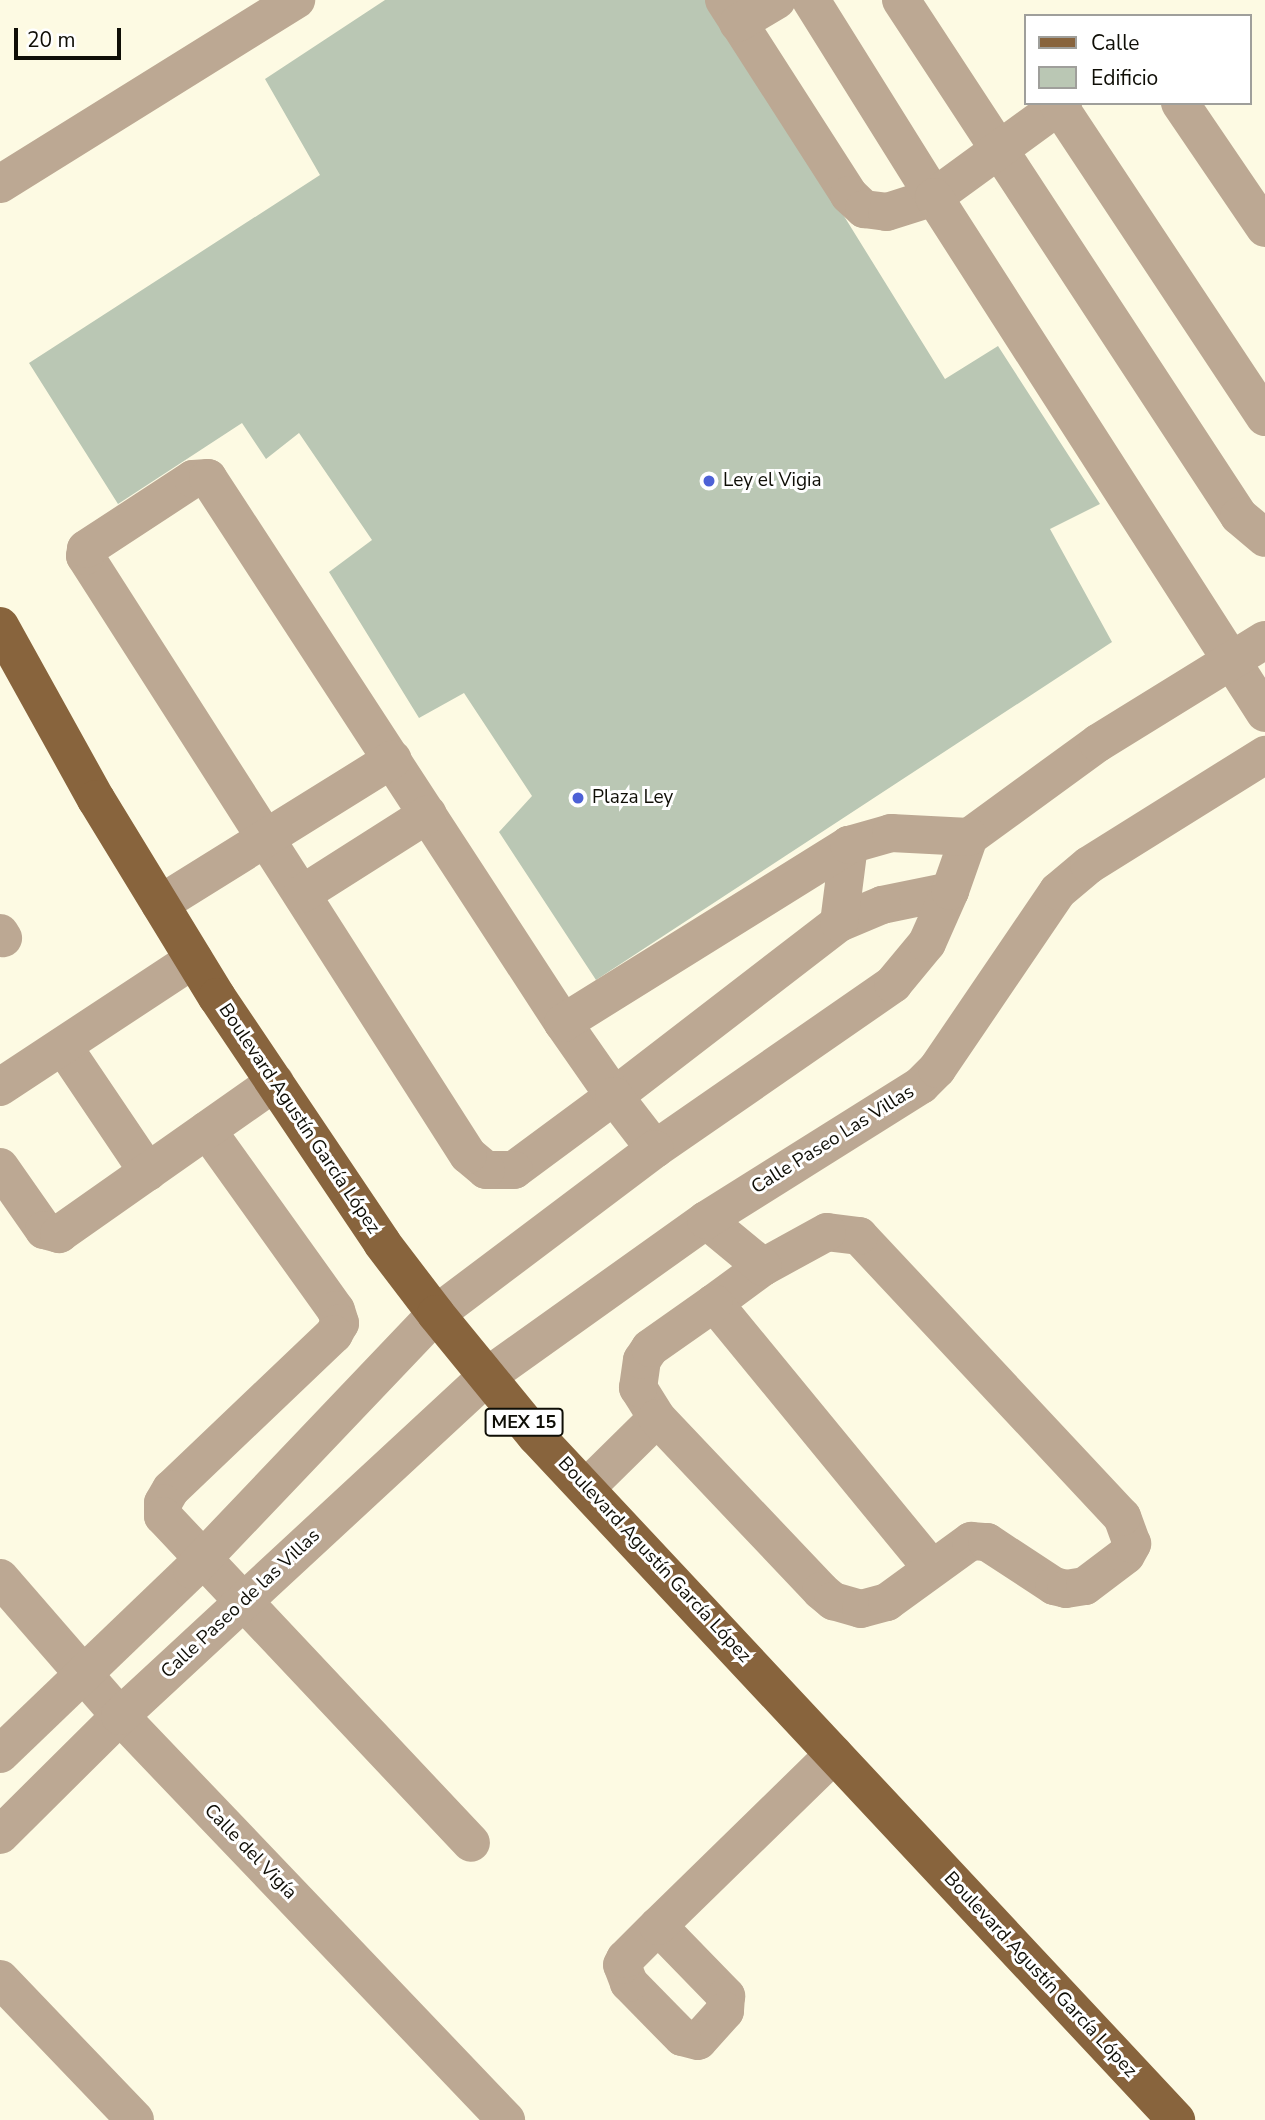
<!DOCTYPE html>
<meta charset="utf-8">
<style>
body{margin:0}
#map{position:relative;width:1265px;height:2120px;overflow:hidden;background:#fdfae3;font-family:"Nunito Sans",sans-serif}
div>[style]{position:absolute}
.building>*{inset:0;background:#bac7b4}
.minor>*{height:38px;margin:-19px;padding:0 19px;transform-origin:19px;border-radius:19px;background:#bca893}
.major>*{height:38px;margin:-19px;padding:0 19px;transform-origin:19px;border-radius:19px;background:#88643d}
.dots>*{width:19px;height:19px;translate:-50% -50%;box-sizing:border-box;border:4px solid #fff;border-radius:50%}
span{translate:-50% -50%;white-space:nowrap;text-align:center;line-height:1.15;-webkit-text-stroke:6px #fff;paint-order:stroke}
.shield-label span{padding:2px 5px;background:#fff;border:2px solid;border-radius:5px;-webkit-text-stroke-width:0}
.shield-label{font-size:18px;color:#0f0e06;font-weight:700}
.poi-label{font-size:19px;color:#0f0e06}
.left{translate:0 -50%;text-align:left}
.street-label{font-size:19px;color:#0f0e06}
.legend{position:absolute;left:1024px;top:14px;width:228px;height:91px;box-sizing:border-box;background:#fff;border:2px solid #9f9f9b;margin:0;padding:9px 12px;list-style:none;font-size:21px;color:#0f0e06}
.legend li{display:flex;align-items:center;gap:14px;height:35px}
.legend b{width:35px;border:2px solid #9f9f9b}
.scale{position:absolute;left:14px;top:28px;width:107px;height:32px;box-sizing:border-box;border:4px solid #0f0e06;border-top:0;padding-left:9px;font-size:21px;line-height:24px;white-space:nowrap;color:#0f0e06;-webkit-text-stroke:5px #fff;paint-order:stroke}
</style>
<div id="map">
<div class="building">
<i style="clip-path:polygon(385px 0,710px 0,945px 379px,998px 346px,1100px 504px,1050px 529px,1112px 642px,596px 980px,499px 832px,532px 796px,464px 693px,419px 718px,329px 572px,372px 540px,299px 433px,266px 459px,242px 423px,118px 504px,29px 363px,320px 175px,265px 79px)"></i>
</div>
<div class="minor">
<i style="left:724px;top:0;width:232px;rotate:57.3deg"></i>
<i style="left:849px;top:195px;width:21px;rotate:43deg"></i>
<i style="left:864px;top:209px;width:23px;rotate:7deg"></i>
<i style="left:887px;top:212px;width:49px;rotate:-17.7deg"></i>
<i style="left:934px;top:197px;width:232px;rotate:-122deg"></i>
<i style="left:901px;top:0;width:617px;rotate:56.77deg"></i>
<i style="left:1239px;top:516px;width:34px;rotate:40deg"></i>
<i style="left:738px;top:23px;width:45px;rotate:-30.5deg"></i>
<i style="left:1063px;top:103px;width:160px;rotate:143.9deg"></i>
<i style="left:934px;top:197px;width:613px;rotate:57.32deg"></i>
<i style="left:1180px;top:103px;width:151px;rotate:55.8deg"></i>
<i style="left:1059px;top:106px;width:373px;rotate:56.5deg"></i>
<i style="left:0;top:184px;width:349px;rotate:-31.9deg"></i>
<i style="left:950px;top:891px;width:69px;rotate:168.4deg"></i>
<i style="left:882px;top:905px;width:47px;rotate:157.3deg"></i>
<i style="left:839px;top:923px;width:284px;rotate:142.4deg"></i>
<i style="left:614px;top:1096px;width:124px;rotate:143.5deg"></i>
<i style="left:514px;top:1170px;width:28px;rotate:180deg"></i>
<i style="left:486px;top:1170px;width:23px;rotate:-140deg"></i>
<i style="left:468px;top:1155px;width:711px;rotate:-122.59deg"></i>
<i style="left:85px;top:556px;width:7px;rotate:-82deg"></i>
<i style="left:86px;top:549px;width:128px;rotate:-33.2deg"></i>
<i style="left:193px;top:479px;width:15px;rotate:-4deg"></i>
<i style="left:208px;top:478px;width:650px;rotate:56.92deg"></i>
<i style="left:563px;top:1023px;width:89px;rotate:55.1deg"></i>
<i style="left:614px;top:1096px;width:67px;rotate:52.3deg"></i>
<i style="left:655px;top:1149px;width:290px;rotate:-34.7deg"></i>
<i style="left:893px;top:984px;width:53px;rotate:-50.3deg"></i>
<i style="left:927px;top:943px;width:57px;rotate:-66.1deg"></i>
<i style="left:950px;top:891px;width:57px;rotate:-70.6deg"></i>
<i style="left:969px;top:837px;width:160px;rotate:-36.1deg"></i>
<i style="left:1098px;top:743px;width:196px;rotate:-31.7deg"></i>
<i style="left:302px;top:894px;width:149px;rotate:-32.4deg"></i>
<i style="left:160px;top:904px;width:274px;rotate:-31.9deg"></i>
<i style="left:839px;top:923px;width:79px;rotate:-82.7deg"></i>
<i style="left:0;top:933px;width:6px;rotate:59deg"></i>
<i style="left:563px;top:1023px;width:337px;rotate:-31.9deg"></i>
<i style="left:849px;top:845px;width:44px;rotate:-15.9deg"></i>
<i style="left:891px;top:833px;width:78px;rotate:2.9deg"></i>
<i style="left:63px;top:1046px;width:152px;rotate:56deg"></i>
<i style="left:0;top:1087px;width:232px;rotate:-33.4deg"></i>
<i style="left:207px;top:1130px;width:221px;rotate:54.4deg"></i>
<i style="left:336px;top:1310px;width:14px;rotate:73deg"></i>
<i style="left:340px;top:1323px;width:13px;rotate:119deg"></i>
<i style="left:334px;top:1334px;width:225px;rotate:136.4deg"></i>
<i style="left:171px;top:1489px;width:16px;rotate:120deg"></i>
<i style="left:163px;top:1503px;width:13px;rotate:90deg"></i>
<i style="left:163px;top:1516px;width:449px;rotate:46.7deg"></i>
<i style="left:0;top:1167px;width:77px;rotate:55.1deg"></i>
<i style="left:44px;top:1230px;width:16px;rotate:15deg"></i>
<i style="left:59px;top:1234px;width:264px;rotate:-35.1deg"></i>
<i style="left:763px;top:1267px;width:61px;rotate:143.7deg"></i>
<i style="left:714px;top:1303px;width:342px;rotate:50.6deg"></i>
<i style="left:657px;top:1418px;width:36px;rotate:-122deg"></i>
<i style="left:638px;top:1388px;width:28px;rotate:-82deg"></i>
<i style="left:642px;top:1360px;width:14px;rotate:-56deg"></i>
<i style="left:650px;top:1348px;width:78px;rotate:-35.1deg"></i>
<i style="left:587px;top:1487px;width:98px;rotate:-44.6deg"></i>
<i style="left:657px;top:1418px;width:238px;rotate:46.5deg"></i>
<i style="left:821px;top:1591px;width:16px;rotate:40deg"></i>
<i style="left:833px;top:1601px;width:29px;rotate:16deg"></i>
<i style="left:861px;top:1609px;width:27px;rotate:-15deg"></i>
<i style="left:887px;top:1602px;width:104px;rotate:-36deg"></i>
<i style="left:971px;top:1541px;width:16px;rotate:4deg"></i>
<i style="left:987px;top:1542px;width:80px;rotate:33.3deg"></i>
<i style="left:1054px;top:1586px;width:12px;rotate:14deg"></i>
<i style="left:1066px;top:1589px;width:19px;rotate:-9deg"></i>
<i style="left:1085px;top:1586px;width:51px;rotate:-37.1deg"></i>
<i style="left:1126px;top:1555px;width:13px;rotate:-61deg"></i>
<i style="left:1132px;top:1544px;width:29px;rotate:-110deg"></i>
<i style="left:1122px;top:1517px;width:385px;rotate:-133.1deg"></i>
<i style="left:859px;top:1236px;width:32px;rotate:-173deg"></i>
<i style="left:827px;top:1232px;width:73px;rotate:151.3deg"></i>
<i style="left:763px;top:1267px;width:74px;rotate:-140.5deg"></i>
<i style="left:0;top:1578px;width:183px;rotate:49deg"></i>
<i style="left:120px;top:1716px;width:559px;rotate:46.31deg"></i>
<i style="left:0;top:1754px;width:266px;rotate:-43.8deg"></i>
<i style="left:192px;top:1570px;width:354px;rotate:-46.4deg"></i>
<i style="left:436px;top:1314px;width:274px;rotate:-37deg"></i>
<i style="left:0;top:1835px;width:169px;rotate:-44.8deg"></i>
<i style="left:120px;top:1716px;width:499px;rotate:-42.8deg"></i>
<i style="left:486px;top:1377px;width:270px;rotate:-35.5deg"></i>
<i style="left:706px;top:1220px;width:254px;rotate:-32.1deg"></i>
<i style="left:921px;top:1085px;width:23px;rotate:-45deg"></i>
<i style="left:937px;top:1069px;width:215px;rotate:-55.8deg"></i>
<i style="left:1058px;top:891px;width:40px;rotate:-40deg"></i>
<i style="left:1089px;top:865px;width:208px;rotate:-32deg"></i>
<i style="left:658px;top:1926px;width:98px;rotate:45.8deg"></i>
<i style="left:726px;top:1996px;width:15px;rotate:94deg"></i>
<i style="left:725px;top:2011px;width:40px;rotate:132deg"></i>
<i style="left:698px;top:2041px;width:16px;rotate:-166deg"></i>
<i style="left:682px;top:2037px;width:76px;rotate:-134.5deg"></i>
<i style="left:629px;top:1983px;width:19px;rotate:-111deg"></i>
<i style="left:622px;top:1965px;width:7px;rotate:-63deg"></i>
<i style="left:625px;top:1959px;width:47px;rotate:-45deg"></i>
<i style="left:658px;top:1926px;width:246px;rotate:-44.3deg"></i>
<i style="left:0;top:1979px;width:195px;rotate:46.2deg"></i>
</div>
<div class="major">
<i style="left:0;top:626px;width:198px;rotate:61deg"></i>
<i style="left:96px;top:799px;width:232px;rotate:58.6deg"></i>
<i style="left:217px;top:997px;width:296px;rotate:56.1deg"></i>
<i style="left:382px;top:1243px;width:89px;rotate:52.7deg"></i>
<i style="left:436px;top:1314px;width:158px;rotate:50.7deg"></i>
<i style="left:536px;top:1436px;width:937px;rotate:46.9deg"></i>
</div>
<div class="dots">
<i style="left:709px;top:481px;background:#4d61d6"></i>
<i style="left:578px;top:798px;background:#4d61d6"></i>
</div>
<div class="shield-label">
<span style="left:524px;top:1422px">MEX 15</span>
</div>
<div class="poi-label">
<span class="left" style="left:723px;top:481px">Ley el Vigia</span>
<span class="left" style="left:592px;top:798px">Plaza Ley</span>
</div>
<div class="street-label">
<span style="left:299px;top:1119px;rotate:56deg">Boulevard Agustín García López</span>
<span style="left:833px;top:1140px;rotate:-32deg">Calle Paseo Las Villas</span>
<span style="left:654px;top:1560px;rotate:47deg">Boulevard Agustín García López</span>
<span style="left:241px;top:1604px;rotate:-43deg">Calle Paseo de las Villas</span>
<span style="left:250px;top:1852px;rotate:46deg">Calle del Vigía</span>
<span style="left:1040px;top:1975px;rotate:47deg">Boulevard Agustín García López</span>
</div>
<ul class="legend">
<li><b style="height:9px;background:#88643d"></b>Calle</li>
<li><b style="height:19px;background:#bac7b4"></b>Edificio</li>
</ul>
<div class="scale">20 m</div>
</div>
